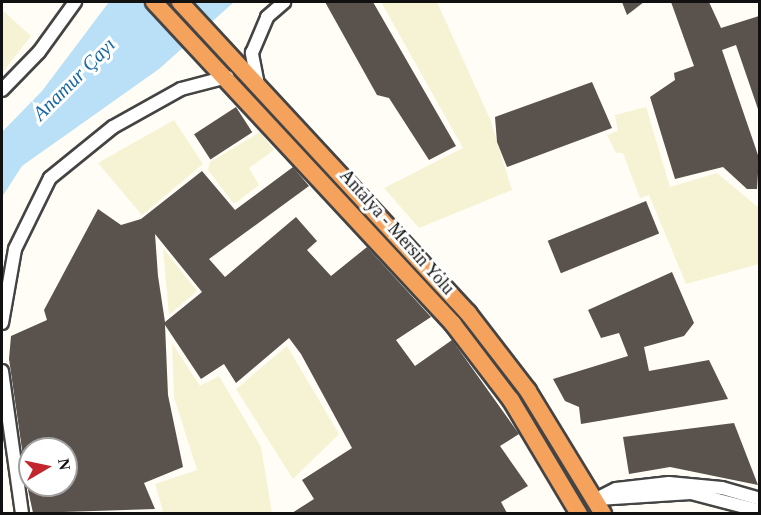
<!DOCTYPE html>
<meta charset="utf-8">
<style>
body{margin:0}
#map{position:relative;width:761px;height:515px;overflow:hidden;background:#fffdf5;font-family:Georgia,serif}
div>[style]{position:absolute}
.farmland>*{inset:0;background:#f6f3d4}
.water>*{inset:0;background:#b9e0f7}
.building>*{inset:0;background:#5a524d;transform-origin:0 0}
.roads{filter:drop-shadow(2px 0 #444) drop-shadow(-2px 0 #444) drop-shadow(0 2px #444) drop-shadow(0 -2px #444)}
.minor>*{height:12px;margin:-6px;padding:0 6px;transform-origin:6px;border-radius:6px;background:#fff}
.highway>*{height:16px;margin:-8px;padding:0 8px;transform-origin:8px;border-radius:8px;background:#f5a25d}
span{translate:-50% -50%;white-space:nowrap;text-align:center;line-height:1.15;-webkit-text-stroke:6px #fff;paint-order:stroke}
.street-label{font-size:18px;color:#111}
.water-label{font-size:20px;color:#1768a6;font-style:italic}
.frame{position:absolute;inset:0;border:3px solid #111;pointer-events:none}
.north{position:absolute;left:18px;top:437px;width:60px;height:60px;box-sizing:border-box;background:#fff;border:2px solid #a0a0a0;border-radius:50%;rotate:81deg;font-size:16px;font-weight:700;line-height:24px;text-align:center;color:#111}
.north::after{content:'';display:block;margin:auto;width:21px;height:27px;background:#c4262e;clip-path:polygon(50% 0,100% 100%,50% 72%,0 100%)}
</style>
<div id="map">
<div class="farmland">
<i style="clip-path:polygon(381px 2px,437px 2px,490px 119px,512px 190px,419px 228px,384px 188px,463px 148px)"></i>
<i style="clip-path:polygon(2px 10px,31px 36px,2px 73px)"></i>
<i style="clip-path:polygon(646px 107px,670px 187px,717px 173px,759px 208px,759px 264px,686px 284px,649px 195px,640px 198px,623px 153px,616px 153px,607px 135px,618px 131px,615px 115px)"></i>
<i style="clip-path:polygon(174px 120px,203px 164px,142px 215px,98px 163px)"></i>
<i style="clip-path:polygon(260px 132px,274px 150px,249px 168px,259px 185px,234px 204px,208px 170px,210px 162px)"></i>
<i style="clip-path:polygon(163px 248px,197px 291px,169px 315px)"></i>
<i style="clip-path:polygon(172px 343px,200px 386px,219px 376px,261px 447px,272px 513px,158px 513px,163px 511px,155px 484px,197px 470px,174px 397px)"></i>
<i style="clip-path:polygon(287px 346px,339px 434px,293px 479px,236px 389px)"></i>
</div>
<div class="water">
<i style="clip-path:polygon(109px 2px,234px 2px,159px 69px,22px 166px,2px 197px,2px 132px,42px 91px)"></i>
</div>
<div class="building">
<i style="clip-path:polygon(325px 2px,373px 2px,456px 146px,429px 160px,389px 98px,377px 95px)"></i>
<i style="clip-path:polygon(622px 2px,644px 2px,627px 15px)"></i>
<i style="clip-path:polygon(671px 2px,709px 2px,721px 28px,759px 16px,759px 112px,736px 45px,722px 50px,759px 158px,757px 189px,747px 189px,723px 167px,675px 179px,650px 97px,675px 80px,674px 73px,694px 66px)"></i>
<i style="clip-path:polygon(592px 82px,612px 128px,507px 167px,497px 142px,495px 117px)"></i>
<i style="left:236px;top:107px;width:30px;height:50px;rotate:57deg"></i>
<i style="clip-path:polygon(evenodd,293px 167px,309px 186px,209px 259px,225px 277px,296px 217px,317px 241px,307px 250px,331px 276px,367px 247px,431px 317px,396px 340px,415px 366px,452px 340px,519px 434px,500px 446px,528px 486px,501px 502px,507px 513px,292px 513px,314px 499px,302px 480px,352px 448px,301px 354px,289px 338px,236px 383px,224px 364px,201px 379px,165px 325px,168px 395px,183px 467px,144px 483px,155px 509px,33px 513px,27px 485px,66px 485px,66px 449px,30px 449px,26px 477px,9px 359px,11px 336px,47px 320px,44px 310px,98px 209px,121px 225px,141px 219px,202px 171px,235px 210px,293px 167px,155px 234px,202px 292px,165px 322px,158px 276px,155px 234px)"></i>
<i style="left:646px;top:201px;width:35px;height:106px;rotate:68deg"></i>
<i style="clip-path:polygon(672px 272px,694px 323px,684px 336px,644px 347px,649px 371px,709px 360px,728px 399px,581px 424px,579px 407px,565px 401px,553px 379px,628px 356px,619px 333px,601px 338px,588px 310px)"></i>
<i style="clip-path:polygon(734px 423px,758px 485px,670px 467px,629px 474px,623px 437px)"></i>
</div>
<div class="roads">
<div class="minor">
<i style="left:258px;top:85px;width:33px;rotate:-101deg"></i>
<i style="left:252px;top:53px;width:39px;rotate:-67deg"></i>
<i style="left:267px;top:17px;width:23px;rotate:-41deg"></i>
<i style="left:2px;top:90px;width:53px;rotate:-45.8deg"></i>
<i style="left:39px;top:52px;width:62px;rotate:-54.2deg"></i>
<i style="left:2px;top:323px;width:75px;rotate:-80deg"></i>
<i style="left:15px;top:249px;width:79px;rotate:-63.8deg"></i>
<i style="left:50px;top:178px;width:81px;rotate:-39deg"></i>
<i style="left:113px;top:127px;width:78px;rotate:-29.2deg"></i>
<i style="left:181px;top:89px;width:48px;rotate:-14.6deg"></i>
<i style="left:2px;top:371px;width:144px;rotate:82deg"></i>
<i style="left:596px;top:499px;width:22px;rotate:-27deg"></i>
<i style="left:616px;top:489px;width:53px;rotate:-6.5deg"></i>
<i style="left:669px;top:483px;width:53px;rotate:5.4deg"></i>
<i style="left:722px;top:488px;width:40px;rotate:16deg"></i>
<i style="left:598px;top:499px;width:93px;rotate:-3.7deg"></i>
<i style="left:691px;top:493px;width:71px;rotate:14.6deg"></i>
</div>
<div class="highway">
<i style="left:154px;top:2px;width:439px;rotate:47.1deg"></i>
<i style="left:453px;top:324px;width:96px;rotate:52.7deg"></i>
<i style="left:511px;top:400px;width:133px;rotate:59.2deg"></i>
<i style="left:180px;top:2px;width:424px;rotate:47.2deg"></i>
<i style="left:468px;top:313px;width:98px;rotate:52.4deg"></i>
<i style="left:528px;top:391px;width:144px;rotate:58.6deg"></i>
</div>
</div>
<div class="street-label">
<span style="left:397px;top:232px;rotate:48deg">Antalya - Mersin Yolu</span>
</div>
<div class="water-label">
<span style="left:74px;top:79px;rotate:-45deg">Anamur Çayı</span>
</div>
<div class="frame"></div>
<div class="north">N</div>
</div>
